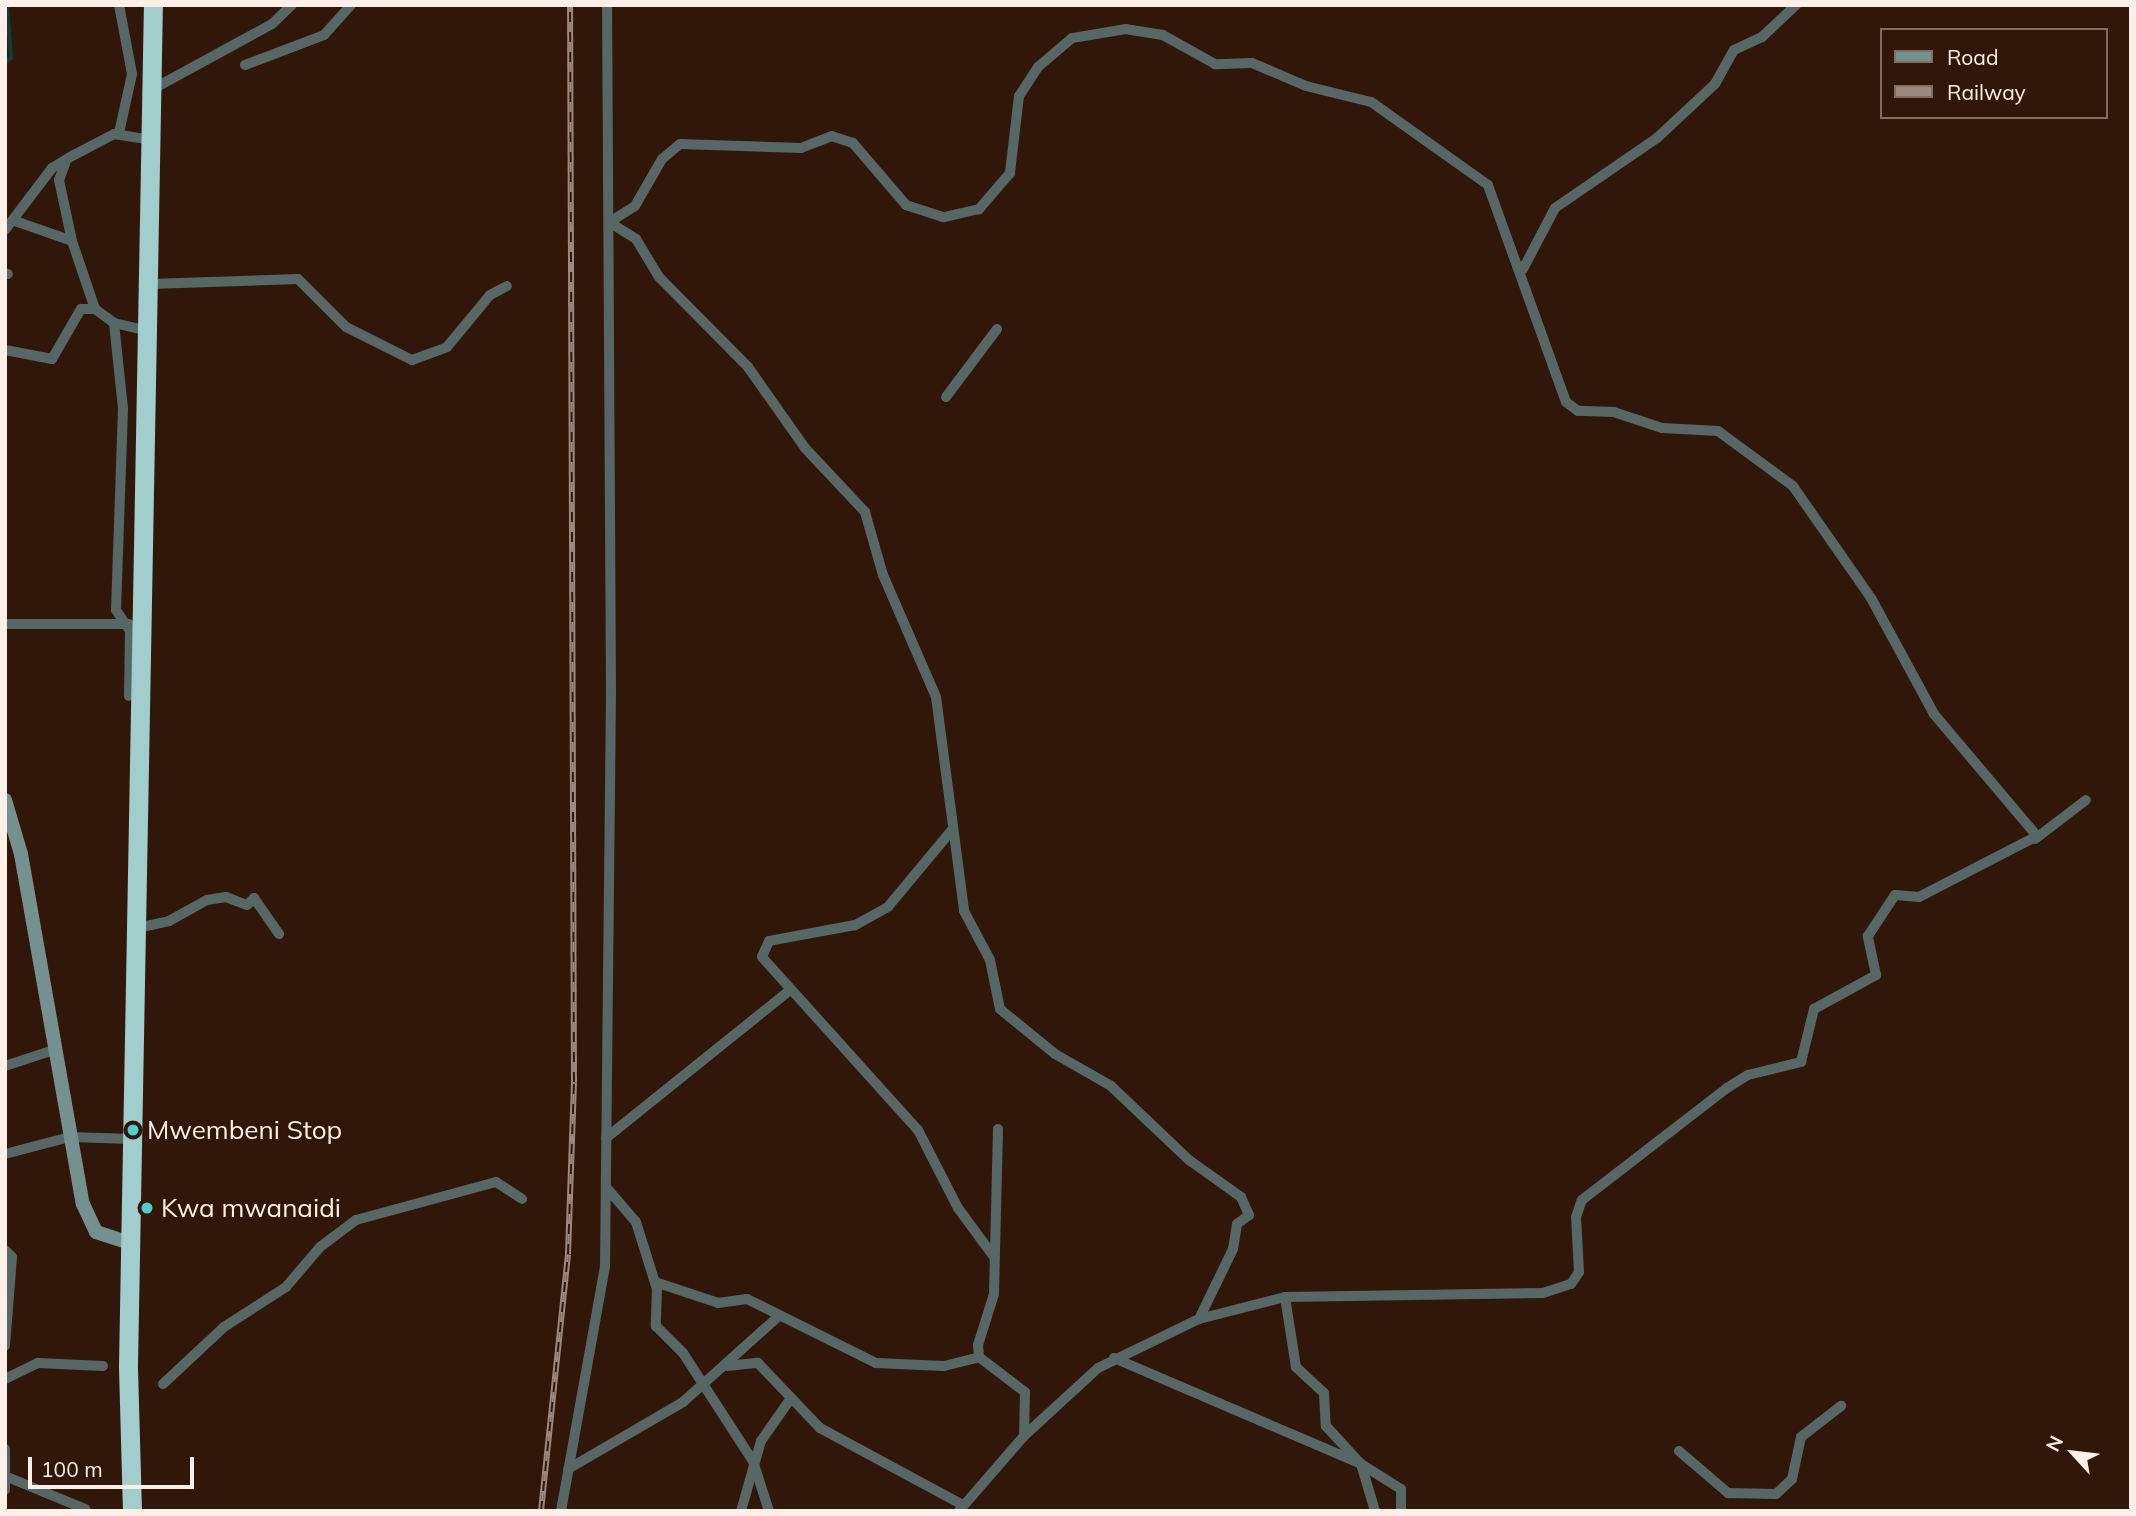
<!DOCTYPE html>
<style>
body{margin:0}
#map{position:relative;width:2136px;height:1516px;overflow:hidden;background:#31170a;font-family:Mulish,sans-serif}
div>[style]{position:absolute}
.stream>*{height:3.5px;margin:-1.75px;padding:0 1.75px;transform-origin:1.75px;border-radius:1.75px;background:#113b3a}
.street>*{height:10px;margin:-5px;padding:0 5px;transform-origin:5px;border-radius:5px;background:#566766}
.secondary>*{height:14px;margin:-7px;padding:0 7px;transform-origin:7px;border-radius:7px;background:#74908f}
.highway>*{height:19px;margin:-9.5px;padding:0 9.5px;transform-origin:9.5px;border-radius:9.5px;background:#a1cdcc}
.rail>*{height:6px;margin-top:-3px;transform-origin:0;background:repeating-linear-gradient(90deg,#31170a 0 10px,#9d897f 0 20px);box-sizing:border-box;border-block:2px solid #9d897f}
.dots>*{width:19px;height:19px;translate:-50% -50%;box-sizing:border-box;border:4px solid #31170a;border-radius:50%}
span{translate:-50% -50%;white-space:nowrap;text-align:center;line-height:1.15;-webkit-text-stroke:5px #31170a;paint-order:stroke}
.poi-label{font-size:26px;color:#feefe8}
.left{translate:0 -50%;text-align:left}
.frame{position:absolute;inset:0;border:7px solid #feefe8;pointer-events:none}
.legend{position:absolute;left:1880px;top:28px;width:228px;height:91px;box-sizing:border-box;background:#31170a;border:2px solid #836d63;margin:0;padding:9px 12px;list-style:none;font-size:21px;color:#feefe8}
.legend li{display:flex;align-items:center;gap:14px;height:35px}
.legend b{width:35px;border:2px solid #836d63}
.north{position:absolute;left:2038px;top:1418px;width:70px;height:70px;-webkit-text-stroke:5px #31170a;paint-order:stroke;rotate:297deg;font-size:19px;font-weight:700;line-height:28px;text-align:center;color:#feefe8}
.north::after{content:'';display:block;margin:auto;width:24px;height:32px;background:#feefe8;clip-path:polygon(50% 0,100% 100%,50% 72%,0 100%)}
.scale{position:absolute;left:28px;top:1457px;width:166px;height:32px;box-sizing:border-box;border:4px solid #feefe8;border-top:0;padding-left:9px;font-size:21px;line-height:24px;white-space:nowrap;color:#feefe8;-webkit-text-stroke:5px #31170a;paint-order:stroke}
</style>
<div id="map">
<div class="stream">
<i style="left:5px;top:63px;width:8px;rotate:-40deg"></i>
<i style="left:11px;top:58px;width:53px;rotate:-94.3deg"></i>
</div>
<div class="street">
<i style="left:119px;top:5px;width:70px;rotate:79.3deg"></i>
<i style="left:132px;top:74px;width:60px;rotate:102.4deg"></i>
<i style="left:245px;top:65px;width:85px;rotate:-20.8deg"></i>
<i style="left:324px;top:35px;width:40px;rotate:-48deg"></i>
<i style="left:151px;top:90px;width:138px;rotate:-28.6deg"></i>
<i style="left:272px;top:24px;width:28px;rotate:-44deg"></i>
<i style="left:66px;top:161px;width:20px;rotate:110deg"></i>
<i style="left:59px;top:180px;width:62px;rotate:78deg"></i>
<i style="left:15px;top:221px;width:60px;rotate:19.3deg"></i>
<i style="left:72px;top:241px;width:72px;rotate:71.3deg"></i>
<i style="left:95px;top:309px;width:24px;rotate:36deg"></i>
<i style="left:114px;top:323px;width:35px;rotate:13deg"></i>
<i style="left:5px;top:230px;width:78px;rotate:-52.8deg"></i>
<i style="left:52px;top:168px;width:26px;rotate:-31deg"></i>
<i style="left:74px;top:155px;width:45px;rotate:-27.7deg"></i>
<i style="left:114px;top:134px;width:39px;rotate:9deg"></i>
<i style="left:1523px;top:269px;width:69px;rotate:-62.3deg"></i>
<i style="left:1555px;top:208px;width:124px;rotate:-34.5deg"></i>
<i style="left:1657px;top:138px;width:79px;rotate:-43deg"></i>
<i style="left:1715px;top:84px;width:39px;rotate:-61deg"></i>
<i style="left:1734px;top:50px;width:31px;rotate:-25deg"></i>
<i style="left:1762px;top:37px;width:47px;rotate:-43.3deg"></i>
<i style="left:5px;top:273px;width:3px;rotate:18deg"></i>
<i style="left:150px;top:284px;width:148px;rotate:-1.9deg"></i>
<i style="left:298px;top:279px;width:68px;rotate:45deg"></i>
<i style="left:346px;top:327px;width:74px;rotate:26.6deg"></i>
<i style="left:412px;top:360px;width:37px;rotate:-20deg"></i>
<i style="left:447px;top:347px;width:67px;rotate:-50.4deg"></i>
<i style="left:490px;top:295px;width:19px;rotate:-28deg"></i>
<i style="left:114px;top:323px;width:86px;rotate:84deg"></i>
<i style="left:123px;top:409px;width:201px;rotate:92deg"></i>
<i style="left:116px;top:610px;width:25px;rotate:56deg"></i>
<i style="left:130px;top:631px;width:65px;rotate:90.9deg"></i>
<i style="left:5px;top:350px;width:48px;rotate:10.8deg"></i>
<i style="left:52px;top:359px;width:58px;rotate:-59.9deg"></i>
<i style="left:81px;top:309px;width:14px"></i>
<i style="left:946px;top:397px;width:85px;rotate:-53.1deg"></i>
<i style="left:5px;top:624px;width:124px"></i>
<i style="left:951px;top:831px;width:99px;rotate:129.7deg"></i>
<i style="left:888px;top:907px;width:38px;rotate:151deg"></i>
<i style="left:855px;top:925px;width:87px;rotate:169.5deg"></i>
<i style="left:769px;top:941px;width:17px;rotate:114deg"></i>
<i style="left:762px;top:957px;width:233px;rotate:48deg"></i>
<i style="left:918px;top:1130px;width:88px;rotate:62.9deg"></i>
<i style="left:958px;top:1208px;width:61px;rotate:53.7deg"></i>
<i style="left:2035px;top:839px;width:64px;rotate:-37.4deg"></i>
<i style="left:137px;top:928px;width:33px;rotate:-12deg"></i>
<i style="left:169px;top:921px;width:43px;rotate:-28.9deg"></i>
<i style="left:207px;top:900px;width:19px;rotate:-9deg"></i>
<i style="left:226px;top:897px;width:22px;rotate:21deg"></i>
<i style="left:247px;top:905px;width:10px;rotate:-45deg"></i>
<i style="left:254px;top:898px;width:44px;rotate:55.2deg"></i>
<i style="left:5px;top:1066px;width:52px;rotate:-18.1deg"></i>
<i style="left:998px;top:1129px;width:165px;rotate:91.4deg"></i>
<i style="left:994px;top:1294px;width:53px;rotate:107.4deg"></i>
<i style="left:978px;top:1345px;width:12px;rotate:85deg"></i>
<i style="left:979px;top:1357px;width:58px;rotate:37.3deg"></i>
<i style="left:1025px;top:1392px;width:43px;rotate:91.3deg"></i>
<i style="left:606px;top:1138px;width:236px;rotate:-38.8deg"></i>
<i style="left:5px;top:1154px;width:67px;rotate:-14.7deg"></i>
<i style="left:70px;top:1137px;width:62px;rotate:1.8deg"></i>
<i style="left:606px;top:1187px;width:46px;rotate:49.4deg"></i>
<i style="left:636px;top:1222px;width:70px;rotate:72.6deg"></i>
<i style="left:657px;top:1289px;width:37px;rotate:92deg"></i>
<i style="left:656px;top:1326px;width:38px;rotate:45deg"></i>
<i style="left:683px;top:1353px;width:129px;rotate:57.1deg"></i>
<i style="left:753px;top:1461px;width:52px;rotate:72.3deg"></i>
<i style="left:5px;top:1250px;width:10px;rotate:45deg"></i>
<i style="left:12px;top:1257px;width:89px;rotate:94.5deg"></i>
<i style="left:655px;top:1282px;width:66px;rotate:18.4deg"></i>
<i style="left:718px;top:1303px;width:29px;rotate:-8deg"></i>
<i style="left:747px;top:1299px;width:144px;rotate:26.4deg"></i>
<i style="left:876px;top:1363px;width:68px;rotate:2.5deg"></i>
<i style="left:944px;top:1366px;width:36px;rotate:-14deg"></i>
<i style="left:1285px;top:1297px;width:71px;rotate:81.1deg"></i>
<i style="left:1296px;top:1367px;width:38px;rotate:43deg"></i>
<i style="left:1324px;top:1393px;width:33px;rotate:87deg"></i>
<i style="left:1326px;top:1426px;width:52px;rotate:47.4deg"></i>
<i style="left:1361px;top:1464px;width:49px;rotate:73.4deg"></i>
<i style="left:1114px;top:1358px;width:269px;rotate:23.2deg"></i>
<i style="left:1361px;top:1464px;width:47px;rotate:32deg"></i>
<i style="left:1401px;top:1489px;width:22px;rotate:90deg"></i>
<i style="left:727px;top:1366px;width:31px;rotate:-6deg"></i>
<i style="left:758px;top:1363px;width:90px;rotate:46.4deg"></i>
<i style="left:820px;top:1428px;width:162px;rotate:28.3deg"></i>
<i style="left:5px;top:1379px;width:37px;rotate:-26deg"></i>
<i style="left:38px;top:1363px;width:65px;rotate:2.6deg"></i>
<i style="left:163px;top:1384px;width:83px;rotate:-43.1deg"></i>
<i style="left:224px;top:1327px;width:74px;rotate:-32.8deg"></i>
<i style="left:286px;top:1287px;width:52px;rotate:-49.6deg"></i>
<i style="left:320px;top:1247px;width:45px;rotate:-36.9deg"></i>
<i style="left:356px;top:1220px;width:145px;rotate:-15.2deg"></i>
<i style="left:496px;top:1182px;width:31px;rotate:33deg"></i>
<i style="left:5px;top:1449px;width:41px;rotate:90deg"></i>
<i style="left:1679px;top:1451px;width:65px;rotate:40.6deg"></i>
<i style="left:1728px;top:1493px;width:48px;rotate:1.2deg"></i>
<i style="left:1776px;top:1494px;width:22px;rotate:-43deg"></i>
<i style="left:1792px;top:1479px;width:43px;rotate:-77.9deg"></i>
<i style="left:1801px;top:1437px;width:51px;rotate:-37.8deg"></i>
<i style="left:568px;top:1469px;width:133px;rotate:-30.2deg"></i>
<i style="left:683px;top:1402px;width:129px;rotate:-41.9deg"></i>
<i style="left:5px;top:1476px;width:87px;rotate:22.4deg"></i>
<i style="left:561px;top:1511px;width:249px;rotate:-79.8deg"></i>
<i style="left:605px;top:1266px;width:576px;rotate:-89.4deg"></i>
<i style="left:611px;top:690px;width:685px;rotate:-90.33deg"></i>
<i style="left:741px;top:1511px;width:73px;rotate:-74.1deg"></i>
<i style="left:761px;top:1441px;width:49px;rotate:-55deg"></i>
<i style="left:959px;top:1511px;width:99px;rotate:-49.1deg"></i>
<i style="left:1024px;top:1436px;width:100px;rotate:-42.6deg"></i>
<i style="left:1098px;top:1368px;width:112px;rotate:-25.9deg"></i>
<i style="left:1199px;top:1319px;width:89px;rotate:-14.3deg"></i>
<i style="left:1285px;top:1297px;width:258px;rotate:-0.9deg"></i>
<i style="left:1543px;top:1293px;width:29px;rotate:-18deg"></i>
<i style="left:1571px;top:1284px;width:14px;rotate:-56deg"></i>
<i style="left:1579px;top:1272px;width:55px;rotate:-93.1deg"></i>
<i style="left:1576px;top:1217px;width:18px;rotate:-71deg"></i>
<i style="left:1582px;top:1200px;width:183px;rotate:-37.7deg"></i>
<i style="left:1727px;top:1088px;width:25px;rotate:-32deg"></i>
<i style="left:1748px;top:1075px;width:55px;rotate:-13.8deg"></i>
<i style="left:1801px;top:1062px;width:55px;rotate:-76.2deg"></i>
<i style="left:1814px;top:1009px;width:71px;rotate:-28.7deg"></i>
<i style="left:1876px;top:975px;width:40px;rotate:-102deg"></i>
<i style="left:1868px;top:936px;width:49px;rotate:-56.6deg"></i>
<i style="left:1895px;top:895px;width:24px;rotate:5deg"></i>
<i style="left:1919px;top:897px;width:133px;rotate:-27.3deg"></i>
<i style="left:2037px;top:836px;width:160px;rotate:-130.2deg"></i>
<i style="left:1934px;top:714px;width:132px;rotate:-118.5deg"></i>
<i style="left:1871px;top:598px;width:136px;rotate:-124.9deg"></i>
<i style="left:1793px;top:486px;width:93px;rotate:-143.7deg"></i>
<i style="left:1718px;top:431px;width:56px;rotate:-176.9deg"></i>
<i style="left:1662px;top:428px;width:51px;rotate:-161.6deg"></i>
<i style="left:1614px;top:412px;width:36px;rotate:-178deg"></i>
<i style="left:1578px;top:411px;width:15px;rotate:-143deg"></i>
<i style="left:1566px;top:402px;width:231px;rotate:-109.8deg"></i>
<i style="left:1488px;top:185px;width:143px;rotate:-144.6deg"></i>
<i style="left:1371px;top:102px;width:67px;rotate:-166.2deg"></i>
<i style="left:1306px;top:86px;width:59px;rotate:-156.9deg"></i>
<i style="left:1252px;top:63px;width:37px;rotate:178deg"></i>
<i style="left:1215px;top:64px;width:60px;rotate:-150.9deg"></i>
<i style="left:1163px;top:35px;width:37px;rotate:-171deg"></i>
<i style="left:1126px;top:29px;width:55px;rotate:170.5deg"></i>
<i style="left:1072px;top:38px;width:45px;rotate:139.5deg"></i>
<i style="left:1038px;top:67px;width:35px;rotate:123deg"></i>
<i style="left:1019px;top:96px;width:78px;rotate:96.7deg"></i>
<i style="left:1010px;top:173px;width:48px;rotate:130.7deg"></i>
<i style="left:979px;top:209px;width:37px;rotate:167deg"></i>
<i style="left:943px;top:217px;width:39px;rotate:-162deg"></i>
<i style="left:906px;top:205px;width:82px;rotate:-130.5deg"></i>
<i style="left:853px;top:143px;width:22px;rotate:-162deg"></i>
<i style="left:832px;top:136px;width:33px;rotate:159deg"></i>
<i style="left:801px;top:148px;width:121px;rotate:-178.1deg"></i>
<i style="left:680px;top:144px;width:23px;rotate:140deg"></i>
<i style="left:662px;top:159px;width:54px;rotate:119.9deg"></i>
<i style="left:635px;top:206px;width:31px;rotate:148deg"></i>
<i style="left:609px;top:222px;width:32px;rotate:32deg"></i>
<i style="left:636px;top:239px;width:44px;rotate:58.8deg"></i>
<i style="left:659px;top:277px;width:127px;rotate:45.3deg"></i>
<i style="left:748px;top:367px;width:99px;rotate:54.9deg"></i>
<i style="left:805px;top:448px;width:88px;rotate:46.8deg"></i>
<i style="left:865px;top:512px;width:66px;rotate:74.1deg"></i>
<i style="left:883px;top:575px;width:133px;rotate:66.5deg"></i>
<i style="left:936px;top:697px;width:216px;rotate:82.5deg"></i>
<i style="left:964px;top:911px;width:55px;rotate:62deg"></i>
<i style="left:990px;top:960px;width:50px;rotate:78.5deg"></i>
<i style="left:1000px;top:1009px;width:71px;rotate:39.3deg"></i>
<i style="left:1055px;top:1054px;width:64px;rotate:29.7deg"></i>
<i style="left:1111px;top:1086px;width:108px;rotate:43.5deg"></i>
<i style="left:1189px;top:1160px;width:64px;rotate:35.4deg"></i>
<i style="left:1241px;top:1197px;width:20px;rotate:66deg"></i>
<i style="left:1249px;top:1215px;width:15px;rotate:143deg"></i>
<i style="left:1237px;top:1224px;width:25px;rotate:99deg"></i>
<i style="left:1233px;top:1249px;width:78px;rotate:115.9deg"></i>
</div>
<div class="secondary">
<i style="left:5px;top:800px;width:56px;rotate:73.5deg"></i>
<i style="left:21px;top:854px;width:355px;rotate:80deg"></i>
<i style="left:83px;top:1204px;width:31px;rotate:65deg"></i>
<i style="left:96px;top:1232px;width:36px;rotate:18deg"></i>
</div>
<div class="highway">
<i style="left:132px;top:1511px;width:146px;rotate:-91.6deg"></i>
<i style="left:128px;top:1365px;width:1360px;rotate:-88.95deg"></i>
</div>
<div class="rail">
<i style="left:541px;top:1511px;width:258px;rotate:-84deg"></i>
<i style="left:568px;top:1254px;width:172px;rotate:-88deg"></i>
<i style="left:574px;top:1082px;width:1077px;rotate:-90.21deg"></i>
</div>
<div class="dots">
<i style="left:133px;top:1130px;background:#52cdcc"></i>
<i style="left:147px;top:1208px;background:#52cdcc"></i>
</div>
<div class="poi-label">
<span class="left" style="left:147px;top:1130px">Mwembeni Stop</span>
<span class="left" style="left:161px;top:1208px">Kwa mwanaidi</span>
</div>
<div class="frame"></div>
<ul class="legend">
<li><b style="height:9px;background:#74908f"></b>Road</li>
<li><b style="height:9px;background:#9d897f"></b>Railway</li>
</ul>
<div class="north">N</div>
<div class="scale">100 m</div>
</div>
